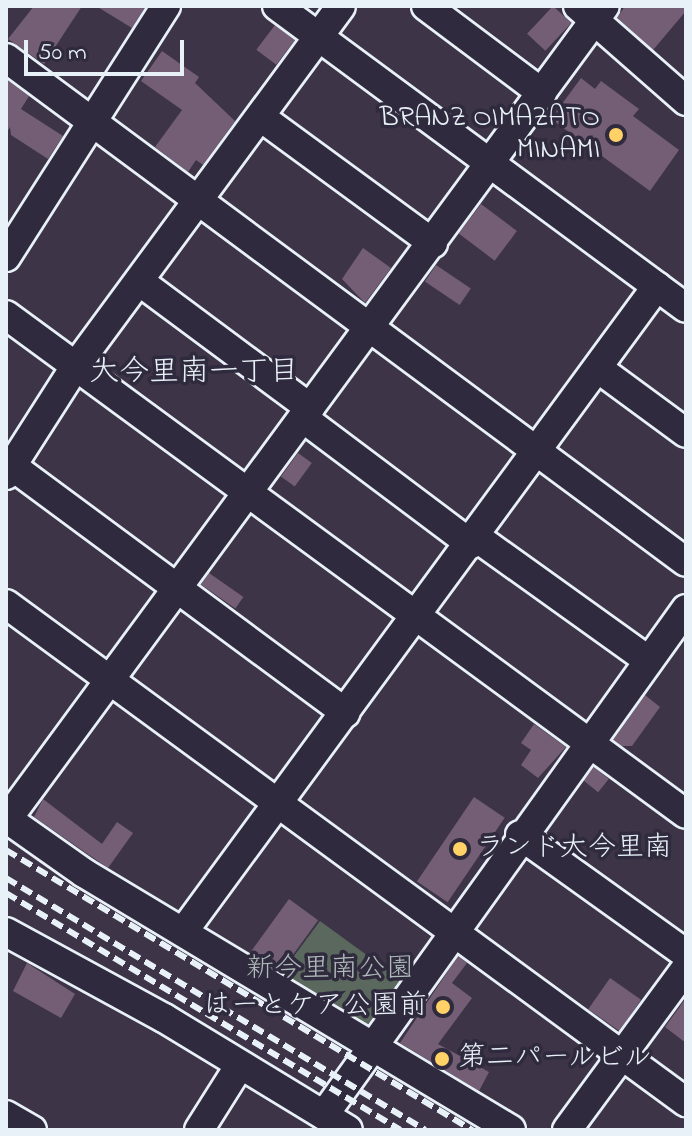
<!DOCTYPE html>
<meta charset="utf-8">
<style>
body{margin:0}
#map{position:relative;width:692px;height:1136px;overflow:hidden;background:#3d3448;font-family:"Indie Flower","Klee One",sans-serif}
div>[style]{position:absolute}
.green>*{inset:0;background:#5a685d}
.building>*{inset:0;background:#735e76;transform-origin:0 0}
.roads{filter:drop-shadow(2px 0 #e8f1f8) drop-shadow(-2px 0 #e8f1f8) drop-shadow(0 2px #e8f1f8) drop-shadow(0 -2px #e8f1f8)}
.minor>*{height:28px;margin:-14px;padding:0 14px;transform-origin:14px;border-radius:14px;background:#2f2a3d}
.rail>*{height:6px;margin-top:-3px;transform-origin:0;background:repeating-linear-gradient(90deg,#e8f1f8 0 12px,transparent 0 18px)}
.dots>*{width:22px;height:22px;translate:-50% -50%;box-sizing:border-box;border:4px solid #2f2a3d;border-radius:50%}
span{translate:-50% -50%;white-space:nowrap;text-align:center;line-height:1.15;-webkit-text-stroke:7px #2f2a3d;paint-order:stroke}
.poi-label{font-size:28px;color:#e8f1f8}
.right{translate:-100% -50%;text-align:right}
.left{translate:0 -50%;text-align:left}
.park-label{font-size:28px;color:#afbaba}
.neighbourhood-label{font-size:30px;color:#e8f1f8}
.frame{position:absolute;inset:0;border:8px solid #e8f1f8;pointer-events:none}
.scale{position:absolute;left:24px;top:40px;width:160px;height:36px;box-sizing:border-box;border:4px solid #e8f1f8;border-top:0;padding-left:10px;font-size:24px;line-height:28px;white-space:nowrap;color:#e8f1f8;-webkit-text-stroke:6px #2f2a3d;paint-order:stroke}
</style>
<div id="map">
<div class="green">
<i style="clip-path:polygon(320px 921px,401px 980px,368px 1024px,359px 1025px,277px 979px)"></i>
</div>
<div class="building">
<i style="clip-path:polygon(34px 6px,82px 6px,44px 64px,8px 39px)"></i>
<i style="clip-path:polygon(96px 6px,146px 6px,132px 28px)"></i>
<i style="left:553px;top:6px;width:25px;height:38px;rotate:43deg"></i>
<i style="clip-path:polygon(625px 6px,686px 6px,686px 11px,653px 50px,617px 18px)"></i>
<i style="left:275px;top:25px;width:25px;height:31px;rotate:37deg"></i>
<i style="clip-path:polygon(162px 51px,199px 77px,195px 83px,235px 121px,203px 165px,196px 160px,188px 172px,155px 147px,182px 110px,141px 81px)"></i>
<i style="clip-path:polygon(581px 78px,595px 89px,601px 81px,639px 109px,633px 116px,679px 150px,650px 191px,551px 119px)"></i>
<i style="clip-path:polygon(6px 79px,29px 96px,21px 109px,63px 136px,48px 159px,11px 135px,10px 127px,6px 134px)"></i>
<i style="left:481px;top:204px;width:45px;height:37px;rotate:37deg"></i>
<i style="clip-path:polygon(363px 248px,391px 268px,365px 303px,342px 279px)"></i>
<i style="left:436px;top:265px;width:42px;height:20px;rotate:34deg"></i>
<i style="left:298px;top:453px;width:17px;height:29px;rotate:36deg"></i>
<i style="left:209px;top:573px;width:42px;height:14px;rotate:35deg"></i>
<i style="clip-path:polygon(645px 695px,660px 707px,632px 746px,622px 746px,613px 740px)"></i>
<i style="clip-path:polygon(534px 724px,566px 747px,538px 778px,521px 765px,531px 750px,521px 743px)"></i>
<i style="left:594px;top:767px;width:19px;height:17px;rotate:39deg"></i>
<i style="left:474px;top:797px;width:37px;height:102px;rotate:34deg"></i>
<i style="clip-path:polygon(43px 799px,102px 844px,117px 822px,133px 833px,108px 868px,34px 817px)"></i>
<i style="left:289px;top:899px;width:36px;height:67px;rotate:36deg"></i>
<i style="clip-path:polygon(458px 956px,467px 963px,452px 983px,472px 998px,438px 1044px,489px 1072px,479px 1091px,400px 1043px)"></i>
<i style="clip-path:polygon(27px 963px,75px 994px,61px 1018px,13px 991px)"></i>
<i style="left:610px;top:978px;width:38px;height:38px;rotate:35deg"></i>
<i style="clip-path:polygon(686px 998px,686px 1043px,665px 1027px)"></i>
</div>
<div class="roads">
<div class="minor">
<i style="left:277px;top:6px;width:508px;rotate:36.44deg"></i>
<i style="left:426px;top:6px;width:145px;rotate:36.9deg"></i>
<i style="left:578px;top:6px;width:144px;rotate:41.3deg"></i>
<i style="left:6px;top:58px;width:846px;rotate:36.54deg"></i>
<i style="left:262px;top:118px;width:212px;rotate:36.2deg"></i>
<i style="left:6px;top:257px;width:298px;rotate:-57.5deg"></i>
<i style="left:139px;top:281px;width:213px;rotate:36.6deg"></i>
<i style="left:6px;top:315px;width:843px;rotate:36.27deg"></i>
<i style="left:599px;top:369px;width:108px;rotate:36.3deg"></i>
<i style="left:303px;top:418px;width:210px;rotate:36.9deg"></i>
<i style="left:12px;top:466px;width:415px;rotate:36.5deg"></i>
<i style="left:6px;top:475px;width:128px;rotate:-57.4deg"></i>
<i style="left:75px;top:367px;width:448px;rotate:-53.6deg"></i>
<i style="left:476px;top:537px;width:211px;rotate:35.6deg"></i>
<i style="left:6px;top:604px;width:843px;rotate:36.22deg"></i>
<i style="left:6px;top:818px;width:95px;rotate:35.2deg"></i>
<i style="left:84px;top:873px;width:498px;rotate:31deg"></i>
<i style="left:6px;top:821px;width:1011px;rotate:-53.69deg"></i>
<i style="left:520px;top:835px;width:204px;rotate:35.6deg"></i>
<i style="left:6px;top:932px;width:180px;rotate:28.6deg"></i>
<i style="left:164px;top:1018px;width:215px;rotate:31.3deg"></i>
<i style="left:183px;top:932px;width:801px;rotate:-53.73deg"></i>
<i style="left:6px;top:1115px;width:30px;rotate:30deg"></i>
<i style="left:324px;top:1115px;width:622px;rotate:-54.42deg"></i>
<i style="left:199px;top:1130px;width:77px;rotate:-57.8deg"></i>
<i style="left:567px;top:1130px;width:201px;rotate:-53.7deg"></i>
</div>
</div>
<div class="rail">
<i style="left:6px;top:850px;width:544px;rotate:31deg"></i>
<i style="left:6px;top:878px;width:489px;rotate:31deg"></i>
<i style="left:6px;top:893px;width:460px;rotate:31deg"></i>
</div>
<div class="dots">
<i style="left:616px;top:135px;background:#ffd166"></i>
<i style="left:460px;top:849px;background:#ffd166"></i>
<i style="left:443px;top:1007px;background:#ffd166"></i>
<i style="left:442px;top:1059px;background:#ffd166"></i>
</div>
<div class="poi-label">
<span class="right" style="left:600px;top:135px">BRANZ OIMAZATO<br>MINAMI</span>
<span class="left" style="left:476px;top:849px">ランド大今里南</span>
<span class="right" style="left:427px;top:1007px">はーとケア公園前</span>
<span class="left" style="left:458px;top:1059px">第二パールビル</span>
</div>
<div class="park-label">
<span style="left:330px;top:970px">新今里南公園</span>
</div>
<div class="neighbourhood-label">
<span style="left:194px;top:373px">大今里南一丁目</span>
</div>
<div class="frame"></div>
<div class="scale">50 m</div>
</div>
